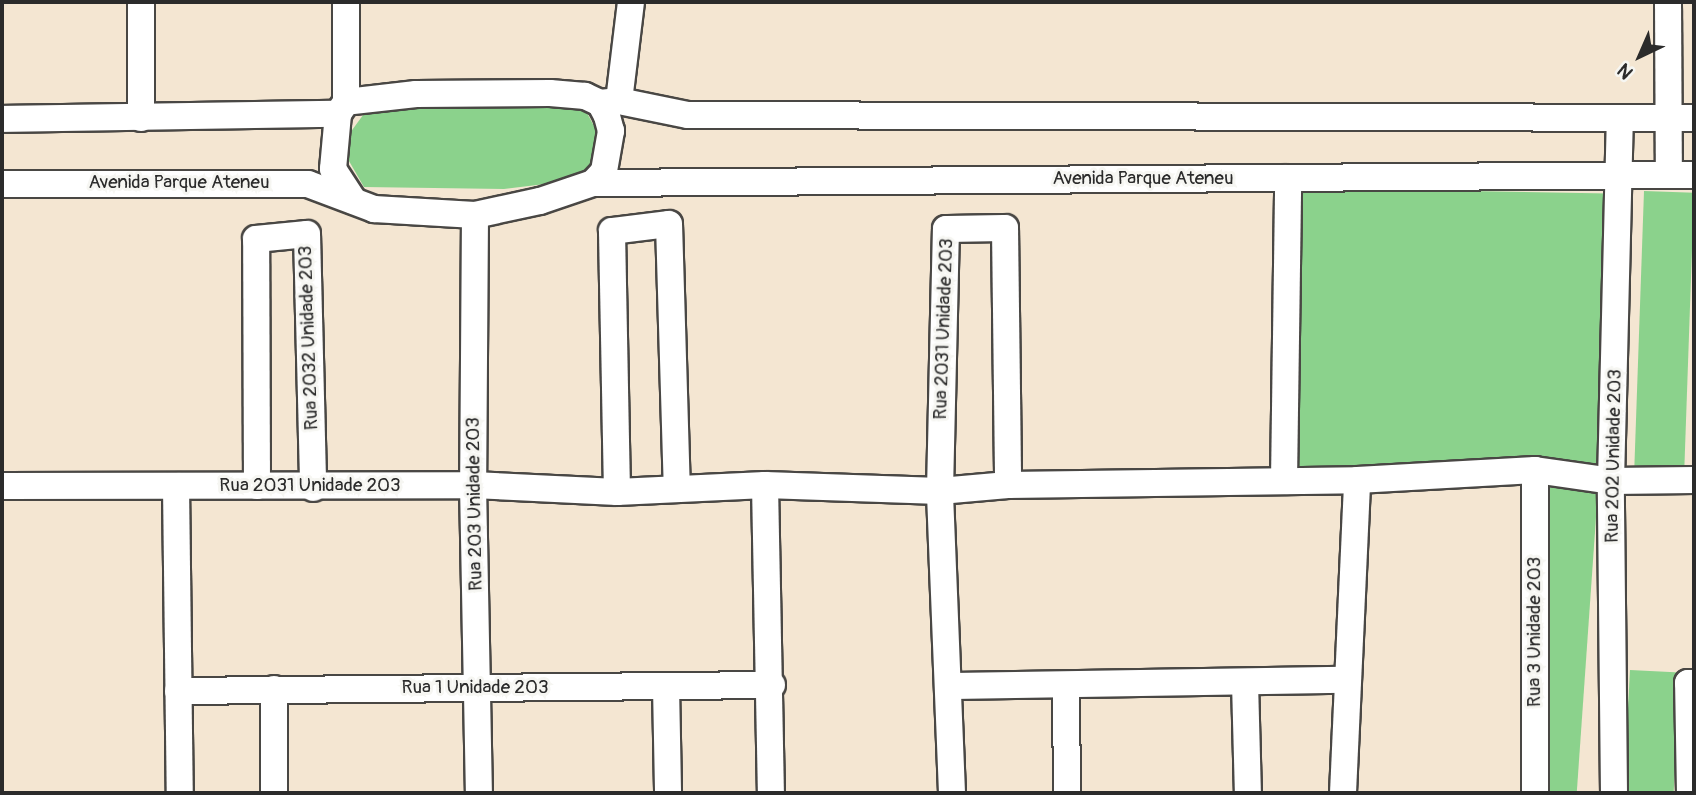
<!DOCTYPE html>
<style>
body{margin:0}
#map{position:relative;width:1696px;height:795px;overflow:hidden;background:#f4e6d2;font-family:Pangolin,sans-serif}
div>[style]{position:absolute}
.green>*{inset:0;background:#8bd28c;transform-origin:0 0}
.roads{filter:drop-shadow(2px 0 #494744) drop-shadow(-2px 0 #494744) drop-shadow(0 2px #494744) drop-shadow(0 -2px #494744)}
.minor>*{height:26px;margin:-13px;padding:0 13px;transform-origin:13px;border-radius:13px;background:#fff}
span{translate:-50% -50%;white-space:nowrap;text-align:center;line-height:1.15;-webkit-text-stroke:6px #f6f6f2;paint-order:stroke}
.street-label{font-size:19px;color:#2b2b2b}
.frame{position:absolute;inset:0;border:4px solid #2b2b2b;pointer-events:none}
.north{position:absolute;left:1605px;top:21px;width:70px;height:70px;-webkit-text-stroke:5px #f6f6f2;paint-order:stroke;rotate:224deg;font-size:19px;font-weight:700;line-height:28px;text-align:center;color:#2b2b2b}
.north::after{content:'';display:block;margin:auto;width:24px;height:32px;background:#2b2b2b;clip-path:polygon(50% 0,100% 100%,50% 72%,0 100%)}
</style>
<div id="map">
<div class="green">
<i style="clip-path:polygon(570px 101px,587px 113px,600px 137px,596px 157px,578px 180px,504px 189px,364px 187px,349px 161px,347px 137px,366px 111px)"></i>
<i style="left:1301px;top:188px;width:308px;height:282px;rotate:1deg"></i>
<i style="left:1644px;top:191px;width:50px;height:275px;rotate:2deg"></i>
<i style="left:1543px;top:487px;width:55px;height:306px;rotate:4deg"></i>
<i style="left:1630px;top:670px;width:50px;height:123px;rotate:3deg"></i>
</div>
<div class="roads">
<div class="minor">
<i style="left:346px;top:2px;width:100px;rotate:90deg"></i>
<i style="left:1668px;top:2px;width:173px;rotate:89.7deg"></i>
<i style="left:619px;top:101px;width:100px;rotate:-83.1deg"></i>
<i style="left:600px;top:103px;width:19px;rotate:-6deg"></i>
<i style="left:619px;top:101px;width:70px;rotate:11.5deg"></i>
<i style="left:688px;top:115px;width:1006px;rotate:0.17deg"></i>
<i style="left:141px;top:118px;width:116px;rotate:-90deg"></i>
<i style="left:2px;top:119px;width:336px;rotate:-0.9deg"></i>
<i style="left:593px;top:183px;width:1101px;rotate:-0.42deg"></i>
<i style="left:2px;top:184px;width:306px"></i>
<i style="left:308px;top:184px;width:71px;rotate:20.7deg"></i>
<i style="left:374px;top:209px;width:101px;rotate:3.4deg"></i>
<i style="left:475px;top:215px;width:66px;rotate:-12.2deg"></i>
<i style="left:540px;top:201px;width:56px;rotate:-18.8deg"></i>
<i style="left:593px;top:183px;width:16px;rotate:-47deg"></i>
<i style="left:604px;top:171px;width:41px;rotate:-80.1deg"></i>
<i style="left:611px;top:131px;width:16px;rotate:-105deg"></i>
<i style="left:607px;top:116px;width:15px;rotate:-118deg"></i>
<i style="left:600px;top:103px;width:17px;rotate:-155deg"></i>
<i style="left:585px;top:96px;width:35px;rotate:-175deg"></i>
<i style="left:550px;top:93px;width:134px;rotate:179.6deg"></i>
<i style="left:416px;top:94px;width:70px;rotate:173.5deg"></i>
<i style="left:346px;top:102px;width:14px;rotate:124deg"></i>
<i style="left:338px;top:114px;width:55px;rotate:95.2deg"></i>
<i style="left:333px;top:169px;width:38px;rotate:57deg"></i>
<i style="left:475px;top:215px;width:270px;rotate:90.4deg"></i>
<i style="left:473px;top:485px;width:308px;rotate:88.9deg"></i>
<i style="left:1284px;top:481px;width:303px;rotate:-89.2deg"></i>
<i style="left:765px;top:485px;width:308px;rotate:88.9deg"></i>
<i style="left:2px;top:486px;width:471px;rotate:-0.1deg"></i>
<i style="left:473px;top:485px;width:144px;rotate:2.8deg"></i>
<i style="left:617px;top:492px;width:148px;rotate:-2.7deg"></i>
<i style="left:765px;top:485px;width:175px;rotate:2deg"></i>
<i style="left:940px;top:491px;width:68px;rotate:-5deg"></i>
<i style="left:1008px;top:485px;width:349px;rotate:-0.8deg"></i>
<i style="left:1357px;top:480px;width:178px;rotate:-3.2deg"></i>
<i style="left:1535px;top:470px;width:77px;rotate:8.2deg"></i>
<i style="left:1611px;top:481px;width:83px;rotate:-0.7deg"></i>
<i style="left:176px;top:486px;width:307px;rotate:89.3deg"></i>
<i style="left:257px;top:486px;width:247px;rotate:-90.2deg"></i>
<i style="left:256px;top:239px;width:51px;rotate:-5.6deg"></i>
<i style="left:307px;top:234px;width:254px;rotate:88.6deg"></i>
<i style="left:617px;top:492px;width:261px;rotate:-91.1deg"></i>
<i style="left:612px;top:231px;width:57px;rotate:-7deg"></i>
<i style="left:669px;top:224px;width:263px;rotate:88.3deg"></i>
<i style="left:1245px;top:682px;width:111px;rotate:88.5deg"></i>
<i style="left:666px;top:686px;width:107px;rotate:88.9deg"></i>
<i style="left:950px;top:686px;width:397px;rotate:-0.9deg"></i>
<i style="left:1066px;top:687px;width:106px;rotate:89.5deg"></i>
<i style="left:178px;top:691px;width:594px;rotate:-0.58deg"></i>
<i style="left:274px;top:793px;width:104px;rotate:-90deg"></i>
<i style="left:952px;top:793px;width:302px;rotate:-92.3deg"></i>
<i style="left:940px;top:491px;width:262px;rotate:-88.7deg"></i>
<i style="left:946px;top:229px;width:59px;rotate:-1deg"></i>
<i style="left:1005px;top:228px;width:257px;rotate:89.3deg"></i>
<i style="left:1343px;top:793px;width:313px;rotate:-87.4deg"></i>
<i style="left:1535px;top:793px;width:323px;rotate:-90deg"></i>
<i style="left:1614px;top:793px;width:312px;rotate:-90.6deg"></i>
<i style="left:1611px;top:481px;width:362px;rotate:-88.6deg"></i>
<i style="left:1690px;top:793px;width:110px;rotate:-91deg"></i>
<i style="left:1688px;top:683px;width:6px"></i>
</div>
</div>
<div class="street-label">
<span style="left:1143px;top:179px">Avenida Parque Ateneu</span>
<span style="left:179px;top:183px">Avenida Parque Ateneu</span>
<span style="left:944px;top:329px;rotate:-88deg">Rua 2031 Unidade 203</span>
<span style="left:309px;top:338px;rotate:-92deg">Rua 2032 Unidade 203</span>
<span style="left:1614px;top:456px;rotate:-89deg">Rua 202 Unidade 203</span>
<span style="left:310px;top:486px">Rua 2031 Unidade 203</span>
<span style="left:475px;top:504px;rotate:-91deg">Rua 203 Unidade 203</span>
<span style="left:1535px;top:632px;rotate:-90deg">Rua 3 Unidade 203</span>
<span style="left:475px;top:688px">Rua 1 Unidade 203</span>
</div>
<div class="frame"></div>
<div class="north">N</div>
</div>
